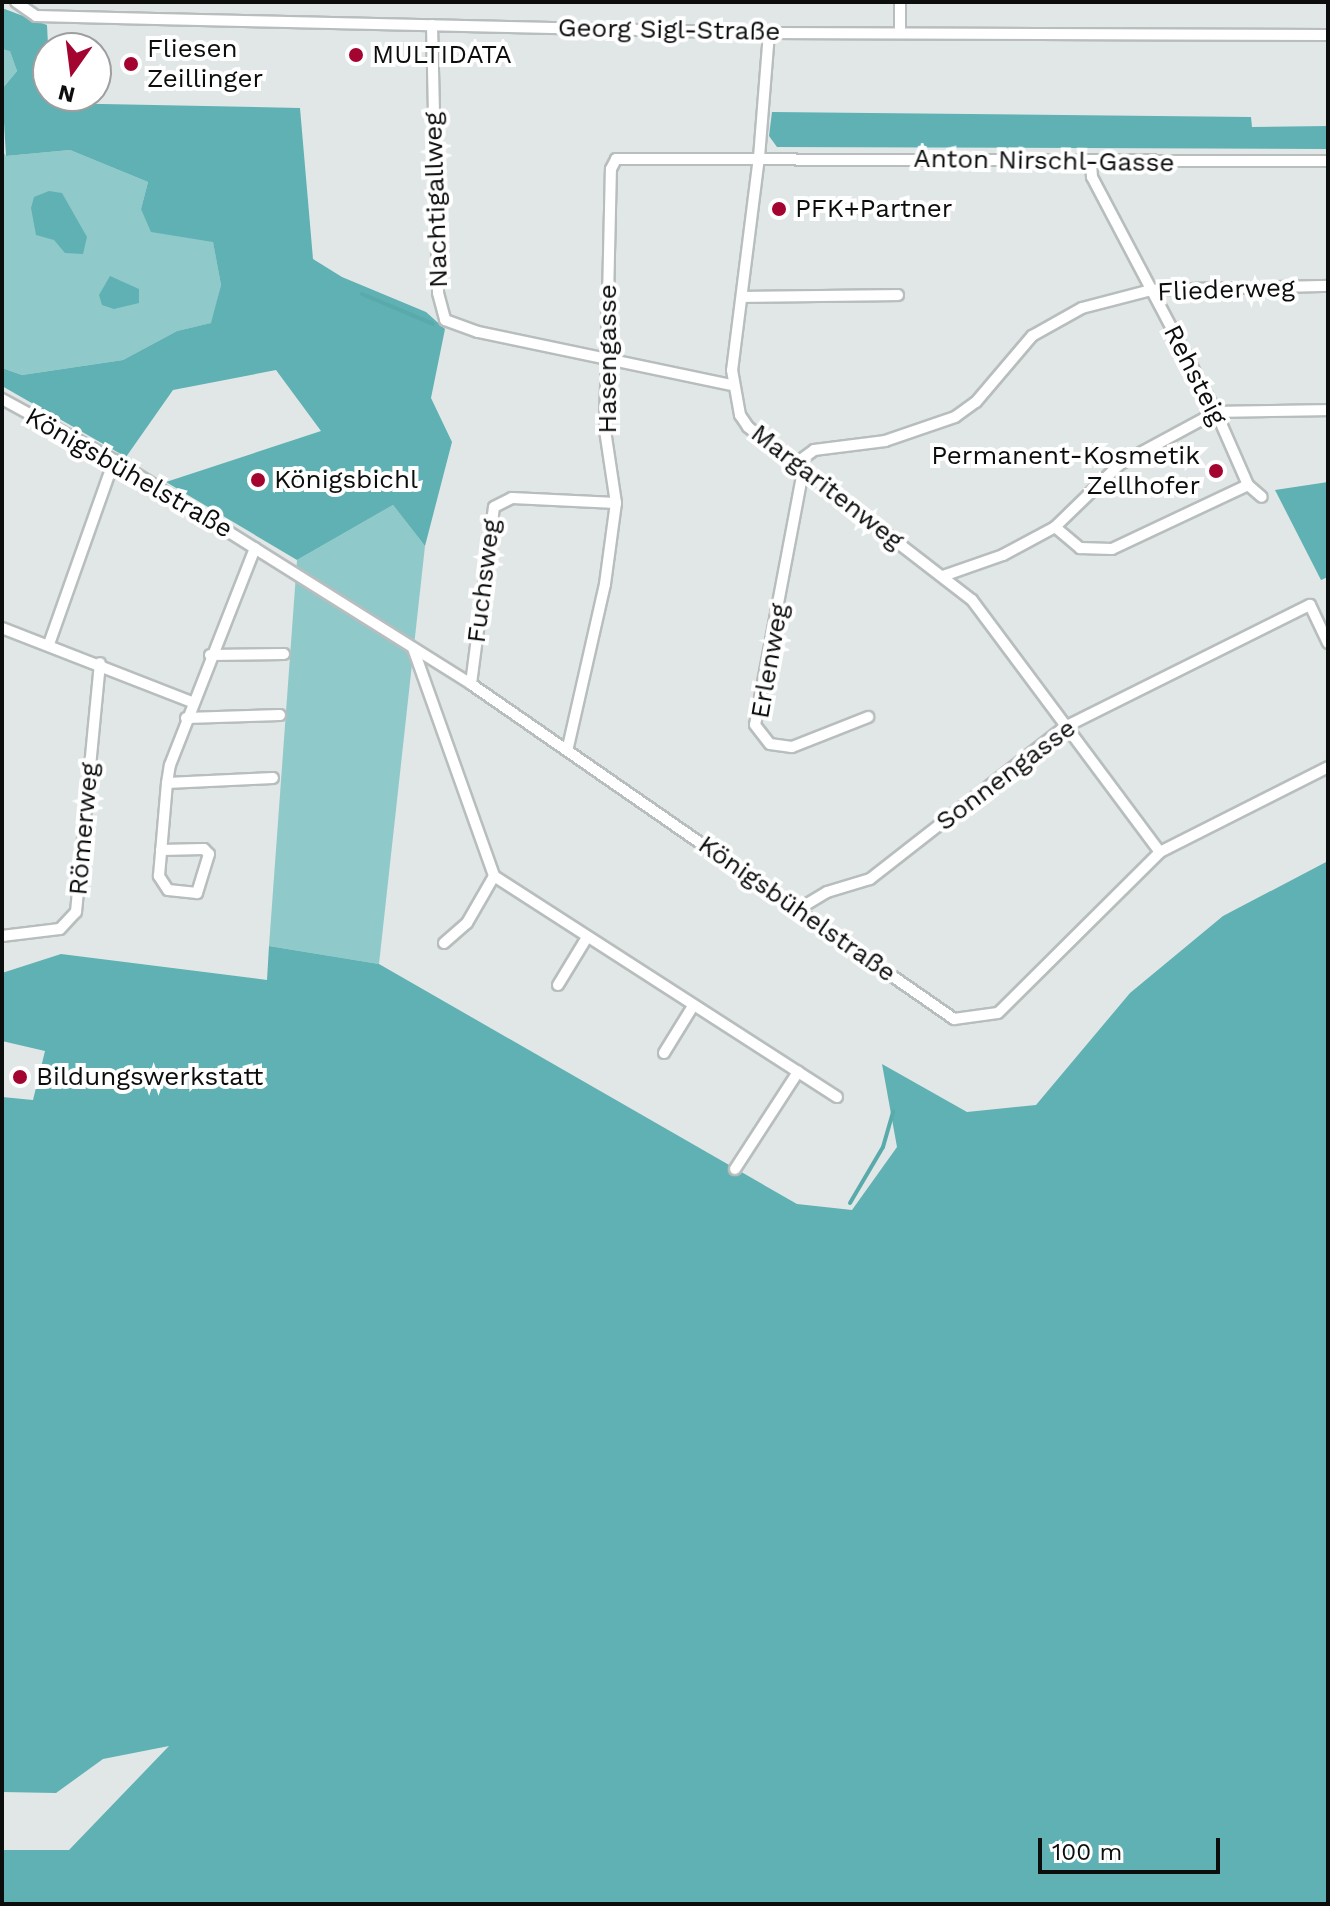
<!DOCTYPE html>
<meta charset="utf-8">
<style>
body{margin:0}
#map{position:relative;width:1330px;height:1906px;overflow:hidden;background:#e1e7e7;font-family:"Work Sans",sans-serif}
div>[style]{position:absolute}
.green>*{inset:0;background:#90c9ca}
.forest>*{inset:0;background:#5fb1b3}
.stream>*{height:4px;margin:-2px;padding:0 2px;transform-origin:2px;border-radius:2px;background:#58aaab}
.roads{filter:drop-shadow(2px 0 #b8bdbd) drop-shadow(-2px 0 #b8bdbd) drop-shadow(0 2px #b8bdbd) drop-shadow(0 -2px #b8bdbd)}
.minor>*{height:10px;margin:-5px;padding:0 5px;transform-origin:5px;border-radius:5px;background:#fff}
.dots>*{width:22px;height:22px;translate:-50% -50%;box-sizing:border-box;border:4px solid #fff;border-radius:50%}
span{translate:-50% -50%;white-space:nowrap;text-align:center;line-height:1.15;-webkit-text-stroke:8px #fff;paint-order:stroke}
.street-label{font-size:26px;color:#0c0d0d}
.poi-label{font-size:26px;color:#0c0d0d}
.left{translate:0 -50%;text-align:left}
.right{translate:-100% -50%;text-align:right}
.frame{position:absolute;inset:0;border:4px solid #0c0d0d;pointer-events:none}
.north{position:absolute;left:32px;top:32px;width:80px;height:80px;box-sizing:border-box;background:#fff;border:2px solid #9e9e9e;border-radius:50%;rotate:194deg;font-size:22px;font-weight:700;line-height:32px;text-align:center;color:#0c0d0d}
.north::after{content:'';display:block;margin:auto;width:28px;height:36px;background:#a30430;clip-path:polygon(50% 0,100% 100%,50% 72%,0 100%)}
.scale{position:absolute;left:1038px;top:1838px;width:182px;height:36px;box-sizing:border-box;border:4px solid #0c0d0d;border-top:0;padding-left:10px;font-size:24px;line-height:28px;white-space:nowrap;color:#0c0d0d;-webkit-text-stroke:6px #fff;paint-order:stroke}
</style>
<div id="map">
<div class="green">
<i style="clip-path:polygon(2px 49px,10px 50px,17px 71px,2px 89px)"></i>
<i style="clip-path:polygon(2px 150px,6px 156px,70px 150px,148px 182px,141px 209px,213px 241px,221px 285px,212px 323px,177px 331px,123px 360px,22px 375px,2px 368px)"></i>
<i style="clip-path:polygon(393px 505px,425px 546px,379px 964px,269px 946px,297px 560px)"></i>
</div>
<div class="forest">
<i style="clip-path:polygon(2px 8px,47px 25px,51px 103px,300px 108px,313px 259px,342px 277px,426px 312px,445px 329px,431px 398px,452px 442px,425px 546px,393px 505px,297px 560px,166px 482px,321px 431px,276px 370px,173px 390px,126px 457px,2px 386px,2px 368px,22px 375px,123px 360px,177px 331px,211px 323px,221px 285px,213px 242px,151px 232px,141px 209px,148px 182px,70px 150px,6px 156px,2px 89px,17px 71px,10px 51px,2px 49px)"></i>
<i style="clip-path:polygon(772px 112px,1251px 117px,1252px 127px,1328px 126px,1328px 149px,777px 147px,769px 136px)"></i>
<i style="clip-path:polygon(49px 191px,62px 193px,87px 237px,83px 254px,65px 253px,54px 240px,36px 235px,31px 208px,34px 197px)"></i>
<i style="clip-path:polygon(110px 276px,139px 289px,139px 303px,114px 309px,102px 305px,99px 295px)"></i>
<i style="clip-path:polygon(1328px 482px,1328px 577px,1321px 580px,1275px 490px)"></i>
<i style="clip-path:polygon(1328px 861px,1328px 1904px,2px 1904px,2px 1850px,69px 1850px,169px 1746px,103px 1759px,56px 1793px,2px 1792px,2px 1097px,33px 1100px,45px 1051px,2px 1041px,2px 973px,61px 954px,267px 980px,269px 946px,379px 964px,797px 1204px,852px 1210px,897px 1147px,882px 1064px,967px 1112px,1036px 1105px,1130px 993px,1223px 916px)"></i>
</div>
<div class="stream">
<i style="left:362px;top:294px;width:77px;rotate:22.9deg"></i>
<i style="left:850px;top:1203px;width:65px;rotate:-59.5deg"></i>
<i style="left:883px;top:1147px;width:37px;rotate:-74deg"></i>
</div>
<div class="roads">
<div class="minor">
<i style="left:16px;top:2px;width:24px;rotate:35deg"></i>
<i style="left:36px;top:16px;width:120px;rotate:1.4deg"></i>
<i style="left:156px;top:19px;width:613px;rotate:1.31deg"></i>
<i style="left:769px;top:33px;width:559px;rotate:0.2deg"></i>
<i style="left:900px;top:2px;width:30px;rotate:90deg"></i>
<i style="left:432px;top:25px;width:268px;rotate:88.7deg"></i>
<i style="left:438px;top:293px;width:28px;rotate:75deg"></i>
<i style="left:445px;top:320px;width:35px;rotate:20deg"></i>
<i style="left:478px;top:332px;width:258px;rotate:11.8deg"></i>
<i style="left:769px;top:33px;width:124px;rotate:94.6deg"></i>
<i style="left:759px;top:157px;width:215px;rotate:97.2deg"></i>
<i style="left:732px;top:370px;width:46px;rotate:79.9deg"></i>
<i style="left:740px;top:415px;width:14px;rotate:56deg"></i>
<i style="left:748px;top:427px;width:283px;rotate:37.7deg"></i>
<i style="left:972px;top:600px;width:314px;rotate:53.3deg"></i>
<i style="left:1091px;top:163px;width:14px;rotate:86deg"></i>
<i style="left:1092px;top:177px;width:266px;rotate:62.2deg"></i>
<i style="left:1216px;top:412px;width:80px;rotate:66.3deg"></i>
<i style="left:1248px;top:485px;width:18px;rotate:41deg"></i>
<i style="left:742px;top:297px;width:156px;rotate:-0.7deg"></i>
<i style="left:2px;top:399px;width:128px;rotate:28.6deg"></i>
<i style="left:114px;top:460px;width:421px;rotate:32.1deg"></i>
<i style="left:471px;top:684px;width:588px;rotate:34.74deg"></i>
<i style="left:954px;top:1019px;width:44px;rotate:-7.8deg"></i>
<i style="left:998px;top:1013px;width:228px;rotate:-44.8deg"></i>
<i style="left:1160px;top:852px;width:188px;rotate:-26.8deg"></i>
<i style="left:795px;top:464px;width:24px;rotate:-36deg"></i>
<i style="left:814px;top:450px;width:72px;rotate:-7.2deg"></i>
<i style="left:885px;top:441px;width:74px;rotate:-18.9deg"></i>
<i style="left:955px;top:417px;width:26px;rotate:-36deg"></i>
<i style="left:976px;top:402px;width:87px;rotate:-49.7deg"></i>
<i style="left:1032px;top:336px;width:57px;rotate:-29.2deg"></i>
<i style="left:1082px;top:308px;width:71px;rotate:-14.6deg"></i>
<i style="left:1151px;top:290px;width:177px;rotate:-1.3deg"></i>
<i style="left:803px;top:471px;width:258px;rotate:100.7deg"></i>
<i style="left:755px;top:725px;width:24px;rotate:52deg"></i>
<i style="left:770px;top:744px;width:22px;rotate:8deg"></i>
<i style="left:792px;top:747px;width:82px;rotate:-21.5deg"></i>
<i style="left:1055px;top:527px;width:33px;rotate:40deg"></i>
<i style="left:1080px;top:548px;width:32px;rotate:2deg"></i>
<i style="left:1112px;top:549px;width:150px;rotate:-25.2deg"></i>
<i style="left:943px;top:576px;width:64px;rotate:-19.3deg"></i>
<i style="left:1003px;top:555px;width:59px;rotate:-28.3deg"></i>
<i style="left:1055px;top:527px;width:91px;rotate:-44.1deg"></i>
<i style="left:1120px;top:464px;width:109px;rotate:-28.4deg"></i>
<i style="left:1216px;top:412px;width:112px;rotate:-1deg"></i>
<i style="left:2px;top:628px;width:204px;rotate:21.3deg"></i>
<i style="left:49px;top:644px;width:195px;rotate:-70.5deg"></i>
<i style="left:413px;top:648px;width:242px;rotate:70.4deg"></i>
<i style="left:494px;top:876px;width:408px;rotate:32.8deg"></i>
<i style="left:210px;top:655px;width:74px;rotate:-0.8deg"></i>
<i style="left:471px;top:684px;width:178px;rotate:-82.6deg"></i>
<i style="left:494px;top:507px;width:20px;rotate:-27deg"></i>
<i style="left:512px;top:498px;width:104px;rotate:2.8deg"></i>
<i style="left:186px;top:718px;width:94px;rotate:-1.8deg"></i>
<i style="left:568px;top:747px;width:167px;rotate:-77.2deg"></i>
<i style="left:605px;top:584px;width:82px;rotate:-82.3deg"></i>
<i style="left:616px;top:503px;width:74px;rotate:-98.6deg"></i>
<i style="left:605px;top:430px;width:261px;rotate:-88.7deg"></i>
<i style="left:611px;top:169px;width:11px;rotate:-63deg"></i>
<i style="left:616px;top:159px;width:712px;rotate:0.16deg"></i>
<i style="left:167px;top:783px;width:106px;rotate:-2.7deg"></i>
<i style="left:161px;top:850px;width:43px;rotate:-1.3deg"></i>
<i style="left:204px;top:849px;width:7px;rotate:45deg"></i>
<i style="left:209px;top:854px;width:41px;rotate:107.1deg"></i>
<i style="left:197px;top:893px;width:29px;rotate:-174deg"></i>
<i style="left:168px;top:890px;width:17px;rotate:-123deg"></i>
<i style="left:159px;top:876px;width:93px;rotate:-85.1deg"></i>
<i style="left:167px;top:783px;width:18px;rotate:-81deg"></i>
<i style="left:170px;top:765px;width:233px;rotate:-68.6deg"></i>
<i style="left:797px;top:910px;width:35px;rotate:-31deg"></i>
<i style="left:827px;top:892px;width:45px;rotate:-16.8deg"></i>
<i style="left:870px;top:879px;width:245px;rotate:-38deg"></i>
<i style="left:1063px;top:728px;width:276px;rotate:-26.5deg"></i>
<i style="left:1310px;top:605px;width:42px;rotate:64.7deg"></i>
<i style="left:2px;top:936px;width:58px;rotate:-6.9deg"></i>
<i style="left:60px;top:929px;width:23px;rotate:-47deg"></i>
<i style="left:76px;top:912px;width:250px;rotate:-84.5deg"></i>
<i style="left:444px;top:943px;width:30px;rotate:-41deg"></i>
<i style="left:467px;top:923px;width:54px;rotate:-60.1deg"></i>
<i style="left:558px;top:985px;width:54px;rotate:-58.7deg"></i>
<i style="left:664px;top:1053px;width:55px;rotate:-58.3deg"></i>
<i style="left:735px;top:1169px;width:116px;rotate:-57deg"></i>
</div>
</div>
<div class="dots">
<i style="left:356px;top:55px;background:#a30430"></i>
<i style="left:131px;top:64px;background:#a30430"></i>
<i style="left:779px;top:209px;background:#a30430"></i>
<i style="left:1216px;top:471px;background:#a30430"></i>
<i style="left:258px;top:480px;background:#a30430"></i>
<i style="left:20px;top:1077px;background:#a30430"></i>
</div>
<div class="street-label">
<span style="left:669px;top:30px;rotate:1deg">Georg Sigl-Straße</span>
<span style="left:1044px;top:161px;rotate:1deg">Anton Nirschl-Gasse</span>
<span style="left:436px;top:200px;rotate:-92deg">Nachtigallweg</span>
<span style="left:1226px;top:290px;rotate:-2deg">Fliederweg</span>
<span style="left:608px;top:359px;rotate:-90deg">Hasengasse</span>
<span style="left:1195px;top:375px;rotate:63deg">Rehsteig</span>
<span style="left:129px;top:473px;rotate:30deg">Königsbühelstraße</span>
<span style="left:827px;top:487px;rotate:38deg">Margaritenweg</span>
<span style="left:484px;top:581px;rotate:-83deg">Fuchsweg</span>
<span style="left:770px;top:661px;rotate:-80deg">Erlenweg</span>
<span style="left:1006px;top:775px;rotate:-37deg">Sonnengasse</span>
<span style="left:84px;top:829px;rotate:-85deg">Römerweg</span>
<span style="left:797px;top:909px;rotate:35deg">Königsbühelstraße</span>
</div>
<div class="poi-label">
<span class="left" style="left:147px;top:64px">Fliesen<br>Zeillinger</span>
<span class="left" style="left:372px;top:55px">MULTIDATA</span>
<span class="left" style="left:795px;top:209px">PFK+Partner</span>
<span class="right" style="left:1200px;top:471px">Permanent-Kosmetik<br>Zellhofer</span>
<span class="left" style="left:274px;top:480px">Königsbichl</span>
<span class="left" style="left:36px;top:1077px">Bildungswerkstatt</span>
</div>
<div class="frame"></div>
<div class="north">N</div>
<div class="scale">100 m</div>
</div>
